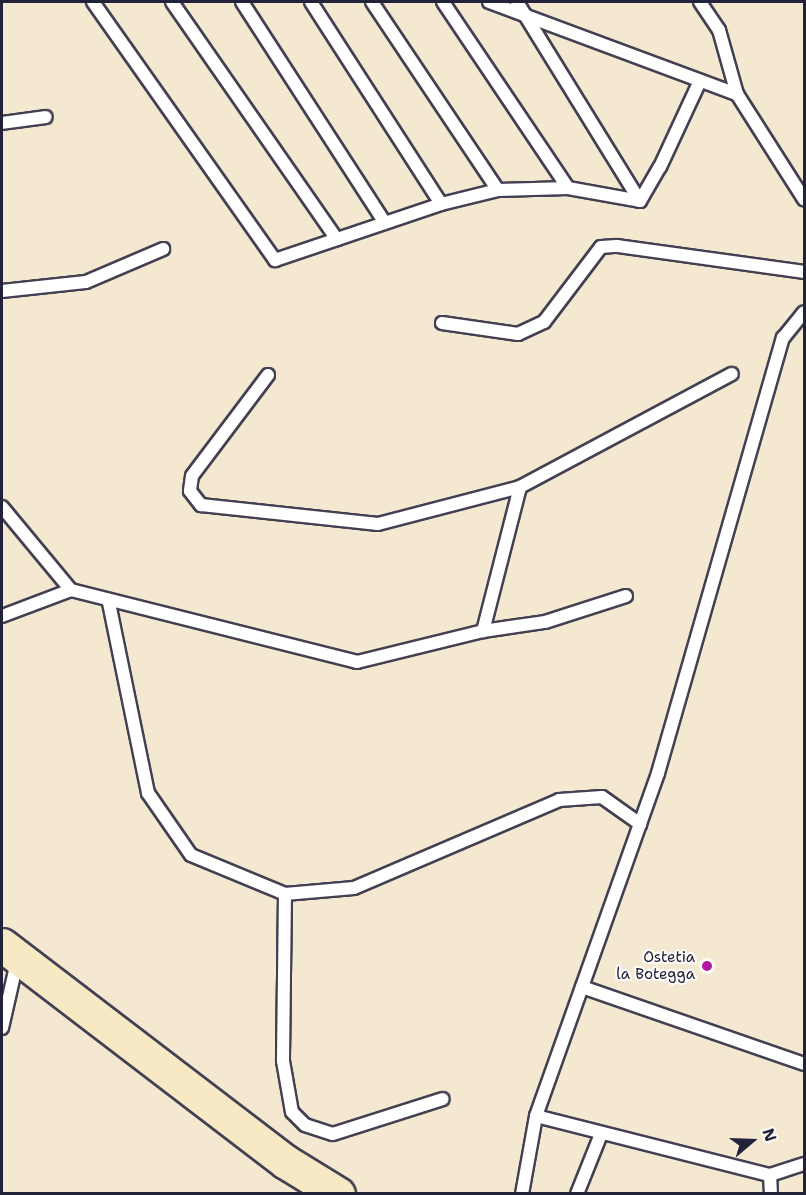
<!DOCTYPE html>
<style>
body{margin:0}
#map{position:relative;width:806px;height:1195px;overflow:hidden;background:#f4e8d1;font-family:"Shantell Sans",sans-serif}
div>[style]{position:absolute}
.roads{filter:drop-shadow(2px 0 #424052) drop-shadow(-2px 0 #424052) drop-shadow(0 2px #424052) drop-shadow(0 -2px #424052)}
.lane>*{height:12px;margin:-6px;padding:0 6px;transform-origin:6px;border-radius:6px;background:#fff}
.secondary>*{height:33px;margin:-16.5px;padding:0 16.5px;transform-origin:16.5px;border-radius:16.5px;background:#f7e9c3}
.dots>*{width:16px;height:16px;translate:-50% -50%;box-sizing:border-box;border:3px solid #fdfcf7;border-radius:50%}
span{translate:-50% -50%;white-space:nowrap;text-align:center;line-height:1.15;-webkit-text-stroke:4.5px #fdfcf7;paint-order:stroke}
.poi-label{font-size:15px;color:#22223b}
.right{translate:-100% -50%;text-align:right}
.frame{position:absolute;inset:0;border:3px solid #22223b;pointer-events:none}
.north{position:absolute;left:722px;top:1111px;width:60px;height:60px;-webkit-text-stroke:4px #fdfcf7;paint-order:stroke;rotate:71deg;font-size:16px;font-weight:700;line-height:24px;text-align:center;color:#22223b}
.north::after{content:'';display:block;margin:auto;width:21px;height:27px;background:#22223b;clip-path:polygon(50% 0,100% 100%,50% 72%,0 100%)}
</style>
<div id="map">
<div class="roads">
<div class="lane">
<i style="left:93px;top:2px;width:316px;rotate:54.8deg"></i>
<i style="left:275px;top:260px;width:175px;rotate:-18.6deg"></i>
<i style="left:441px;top:204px;width:59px;rotate:-13.8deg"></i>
<i style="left:498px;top:190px;width:70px;rotate:-1.6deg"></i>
<i style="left:568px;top:188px;width:73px;rotate:10.2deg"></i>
<i style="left:640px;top:201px;width:39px;rotate:-60deg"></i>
<i style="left:660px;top:167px;width:95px;rotate:-65.1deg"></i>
<i style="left:172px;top:2px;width:289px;rotate:55.2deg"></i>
<i style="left:242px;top:2px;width:263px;rotate:57.1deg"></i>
<i style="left:311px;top:2px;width:240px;rotate:57.2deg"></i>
<i style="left:372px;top:2px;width:226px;rotate:56.2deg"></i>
<i style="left:443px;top:2px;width:224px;rotate:56.1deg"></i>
<i style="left:489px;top:2px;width:265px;rotate:20.4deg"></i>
<i style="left:737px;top:94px;width:125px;rotate:57.5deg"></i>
<i style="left:517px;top:2px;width:234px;rotate:58.3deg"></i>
<i style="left:700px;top:2px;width:34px;rotate:56deg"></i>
<i style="left:719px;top:30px;width:66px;rotate:74.3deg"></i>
<i style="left:2px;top:123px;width:44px;rotate:-7.8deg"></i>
<i style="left:2px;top:291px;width:84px;rotate:-6.1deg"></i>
<i style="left:86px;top:282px;width:84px;rotate:-23.2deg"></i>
<i style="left:442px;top:323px;width:77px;rotate:8.2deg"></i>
<i style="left:518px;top:334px;width:29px;rotate:-25deg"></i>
<i style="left:544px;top:322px;width:94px;rotate:-52.8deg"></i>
<i style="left:601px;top:247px;width:16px;rotate:-4deg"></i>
<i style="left:617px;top:246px;width:189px;rotate:7.9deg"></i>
<i style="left:268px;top:375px;width:126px;rotate:127deg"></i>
<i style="left:192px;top:476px;width:15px;rotate:98deg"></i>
<i style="left:190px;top:491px;width:18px;rotate:52deg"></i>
<i style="left:201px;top:505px;width:178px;rotate:6.1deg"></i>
<i style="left:378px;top:524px;width:147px;rotate:-14.6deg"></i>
<i style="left:520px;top:487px;width:149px;rotate:104.4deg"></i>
<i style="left:520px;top:487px;width:240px;rotate:-28.1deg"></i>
<i style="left:2px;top:507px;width:108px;rotate:50.3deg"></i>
<i style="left:71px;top:590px;width:295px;rotate:14.1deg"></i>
<i style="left:357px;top:662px;width:130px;rotate:-13.8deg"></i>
<i style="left:483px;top:631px;width:63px;rotate:-8.3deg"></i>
<i style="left:545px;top:622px;width:85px;rotate:-17.8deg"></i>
<i style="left:109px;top:603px;width:194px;rotate:78.4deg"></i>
<i style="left:148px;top:793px;width:75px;rotate:55.3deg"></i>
<i style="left:191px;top:855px;width:102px;rotate:22.5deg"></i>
<i style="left:285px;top:894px;width:69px;rotate:-5deg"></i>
<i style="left:354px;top:888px;width:223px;rotate:-23.2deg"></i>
<i style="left:559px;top:800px;width:43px;rotate:-4deg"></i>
<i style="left:602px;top:797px;width:47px;rotate:35.4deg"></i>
<i style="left:2px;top:616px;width:74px;rotate:-20.6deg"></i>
<i style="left:285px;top:894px;width:167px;rotate:90.7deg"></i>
<i style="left:283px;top:1061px;width:52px;rotate:80deg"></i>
<i style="left:292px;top:1112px;width:18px;rotate:45deg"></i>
<i style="left:305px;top:1125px;width:29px;rotate:18deg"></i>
<i style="left:333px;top:1134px;width:115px;rotate:-17.7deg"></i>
<i style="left:582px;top:987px;width:235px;rotate:19.1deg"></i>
<i style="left:2px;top:1028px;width:68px;rotate:-77.2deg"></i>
<i style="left:536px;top:1116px;width:241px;rotate:14.2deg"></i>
<i style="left:770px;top:1175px;width:19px;rotate:87deg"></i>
<i style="left:770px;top:1175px;width:36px;rotate:-18deg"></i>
<i style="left:522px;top:1194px;width:79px;rotate:-79.8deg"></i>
<i style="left:536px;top:1116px;width:364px;rotate:-70.4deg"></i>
<i style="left:658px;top:773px;width:453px;rotate:-74deg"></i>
<i style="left:783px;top:338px;width:33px;rotate:-51deg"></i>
<i style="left:577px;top:1194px;width:65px;rotate:-68.2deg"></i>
</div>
<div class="secondary">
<i style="left:2px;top:945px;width:357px;rotate:37.4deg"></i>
<i style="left:286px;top:1162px;width:61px;rotate:31.6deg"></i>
</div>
</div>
<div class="dots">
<i style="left:707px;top:966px;background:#b5179e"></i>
</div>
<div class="poi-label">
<span class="right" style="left:695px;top:966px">Ostetia<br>la Botegga</span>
</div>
<div class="frame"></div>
<div class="north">N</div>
</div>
